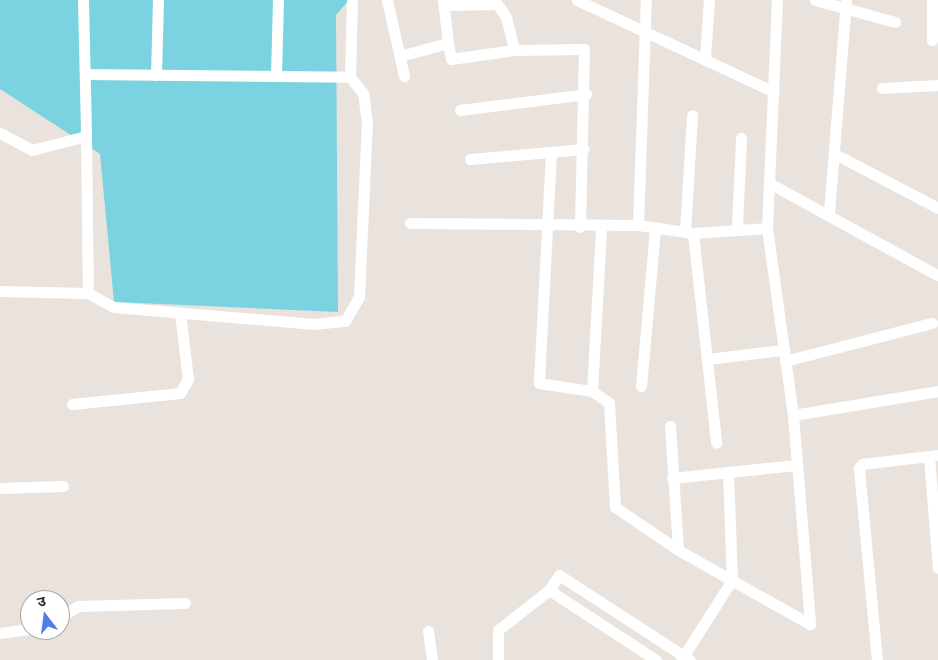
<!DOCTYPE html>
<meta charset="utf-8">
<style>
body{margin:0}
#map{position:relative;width:938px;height:660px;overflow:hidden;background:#eae3dd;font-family:"Exo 2","Noto Sans Devanagari",sans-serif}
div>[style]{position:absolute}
.water>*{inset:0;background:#7bd3e1}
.minor>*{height:11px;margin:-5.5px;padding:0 5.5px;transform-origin:5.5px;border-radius:5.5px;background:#fff}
span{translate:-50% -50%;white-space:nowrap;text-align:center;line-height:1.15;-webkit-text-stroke:4px #fff;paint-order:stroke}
.north{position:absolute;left:20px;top:590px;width:50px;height:50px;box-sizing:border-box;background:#fff;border:1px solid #a9a9a9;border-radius:50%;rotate:345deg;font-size:14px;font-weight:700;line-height:20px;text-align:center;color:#292929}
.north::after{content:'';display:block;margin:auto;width:18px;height:22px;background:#4e7ee6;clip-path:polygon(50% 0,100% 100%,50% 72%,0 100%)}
</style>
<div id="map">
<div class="water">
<i style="clip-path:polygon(0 0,349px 0,336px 15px,338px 312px,114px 302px,100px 154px,0 89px)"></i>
</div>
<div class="minor">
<i style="left:83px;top:0;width:136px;rotate:88.7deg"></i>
<i style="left:387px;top:0;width:78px;rotate:77.4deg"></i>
<i style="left:577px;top:0;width:217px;rotate:25deg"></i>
<i style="left:777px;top:0;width:228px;rotate:92.5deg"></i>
<i style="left:767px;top:228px;width:189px;rotate:82.1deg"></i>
<i style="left:793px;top:415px;width:210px;rotate:85.3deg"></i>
<i style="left:815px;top:0;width:83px;rotate:15.4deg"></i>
<i style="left:932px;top:0;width:40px;rotate:90deg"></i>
<i style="left:445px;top:5px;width:52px;rotate:-1.1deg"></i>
<i style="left:497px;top:4px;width:16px;rotate:55deg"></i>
<i style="left:506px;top:17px;width:34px;rotate:76deg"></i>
<i style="left:448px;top:43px;width:16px;rotate:79deg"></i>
<i style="left:451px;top:59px;width:64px;rotate:-8.1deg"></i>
<i style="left:514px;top:50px;width:70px;rotate:-0.8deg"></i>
<i style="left:584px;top:49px;width:178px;rotate:91.3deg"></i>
<i style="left:400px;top:56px;width:50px;rotate:-15.2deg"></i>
<i style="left:448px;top:43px;width:43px;rotate:-96.6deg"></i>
<i style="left:705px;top:58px;width:58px;rotate:-86.1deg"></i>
<i style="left:85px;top:74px;width:265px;rotate:0.6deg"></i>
<i style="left:156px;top:75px;width:75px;rotate:-88.5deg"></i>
<i style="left:276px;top:76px;width:76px;rotate:-88.5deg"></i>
<i style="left:882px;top:88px;width:56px;rotate:-3.1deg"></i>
<i style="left:460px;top:110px;width:127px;rotate:-7.2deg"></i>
<i style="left:0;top:133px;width:36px;rotate:28deg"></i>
<i style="left:32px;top:150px;width:56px;rotate:-14.5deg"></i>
<i style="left:86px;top:136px;width:157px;rotate:89.3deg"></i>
<i style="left:88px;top:293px;width:29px;rotate:29deg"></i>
<i style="left:113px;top:307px;width:202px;rotate:4.8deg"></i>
<i style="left:314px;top:324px;width:31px;rotate:-6deg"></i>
<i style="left:345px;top:321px;width:28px;rotate:-60deg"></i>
<i style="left:359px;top:297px;width:173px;rotate:-87.4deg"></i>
<i style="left:367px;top:124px;width:31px;rotate:-97deg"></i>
<i style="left:363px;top:93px;width:21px;rotate:-129deg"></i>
<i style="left:350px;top:77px;width:77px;rotate:-88.5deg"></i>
<i style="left:551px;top:152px;width:231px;rotate:93deg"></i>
<i style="left:539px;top:383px;width:54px;rotate:8.6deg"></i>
<i style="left:592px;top:391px;width:21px;rotate:35deg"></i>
<i style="left:609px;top:403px;width:104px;rotate:86.7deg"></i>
<i style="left:615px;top:507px;width:76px;rotate:34.3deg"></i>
<i style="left:678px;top:550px;width:151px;rotate:29.3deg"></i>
<i style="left:835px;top:154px;width:116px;rotate:27.7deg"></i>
<i style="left:470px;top:159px;width:114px;rotate:-5deg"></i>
<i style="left:769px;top:183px;width:192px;rotate:28.7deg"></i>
<i style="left:829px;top:212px;width:213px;rotate:-85.4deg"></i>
<i style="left:410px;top:223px;width:228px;rotate:0.5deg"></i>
<i style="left:638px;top:225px;width:56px;rotate:8.3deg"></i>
<i style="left:693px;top:233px;width:74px;rotate:-3.9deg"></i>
<i style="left:638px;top:225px;width:225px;rotate:-88deg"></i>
<i style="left:737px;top:227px;width:89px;rotate:-87.4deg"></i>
<i style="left:685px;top:231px;width:116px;rotate:-86.5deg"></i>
<i style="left:693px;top:233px;width:211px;rotate:83.7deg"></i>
<i style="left:0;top:291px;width:88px;rotate:1.3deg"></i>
<i style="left:707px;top:359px;width:77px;rotate:-6.8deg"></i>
<i style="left:785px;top:361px;width:152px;rotate:-14.5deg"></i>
<i style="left:641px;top:386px;width:159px;rotate:-84.9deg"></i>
<i style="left:592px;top:391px;width:163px;rotate:-86.8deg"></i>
<i style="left:72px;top:404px;width:109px;rotate:-5.8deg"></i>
<i style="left:180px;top:393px;width:16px;rotate:-60deg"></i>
<i style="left:188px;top:379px;width:66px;rotate:-96.9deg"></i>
<i style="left:793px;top:415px;width:147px;rotate:-9.4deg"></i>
<i style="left:670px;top:426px;width:124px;rotate:86.3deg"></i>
<i style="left:929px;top:457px;width:111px;rotate:85.4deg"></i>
<i style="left:672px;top:478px;width:125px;rotate:-6deg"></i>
<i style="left:0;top:488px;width:63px;rotate:-1.8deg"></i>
<i style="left:549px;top:590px;width:128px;rotate:33.2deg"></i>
<i style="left:60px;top:617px;width:21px;rotate:-31deg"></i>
<i style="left:78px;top:606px;width:107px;rotate:-1.6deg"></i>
<i style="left:428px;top:631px;width:29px;rotate:82deg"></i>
<i style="left:0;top:633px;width:30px;rotate:-8deg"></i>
<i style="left:498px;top:660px;width:30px;rotate:-90deg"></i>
<i style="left:498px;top:630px;width:65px;rotate:-38.1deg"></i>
<i style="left:549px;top:590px;width:18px;rotate:-56deg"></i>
<i style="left:559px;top:575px;width:156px;rotate:33deg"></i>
<i style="left:681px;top:660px;width:95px;rotate:-57.5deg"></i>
<i style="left:732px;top:580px;width:108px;rotate:-92.1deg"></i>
<i style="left:877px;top:660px;width:193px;rotate:-95.4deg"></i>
<i style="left:859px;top:468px;width:5px;rotate:-53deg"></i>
<i style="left:862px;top:464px;width:77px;rotate:-6.8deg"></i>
</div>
<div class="north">उ</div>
</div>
